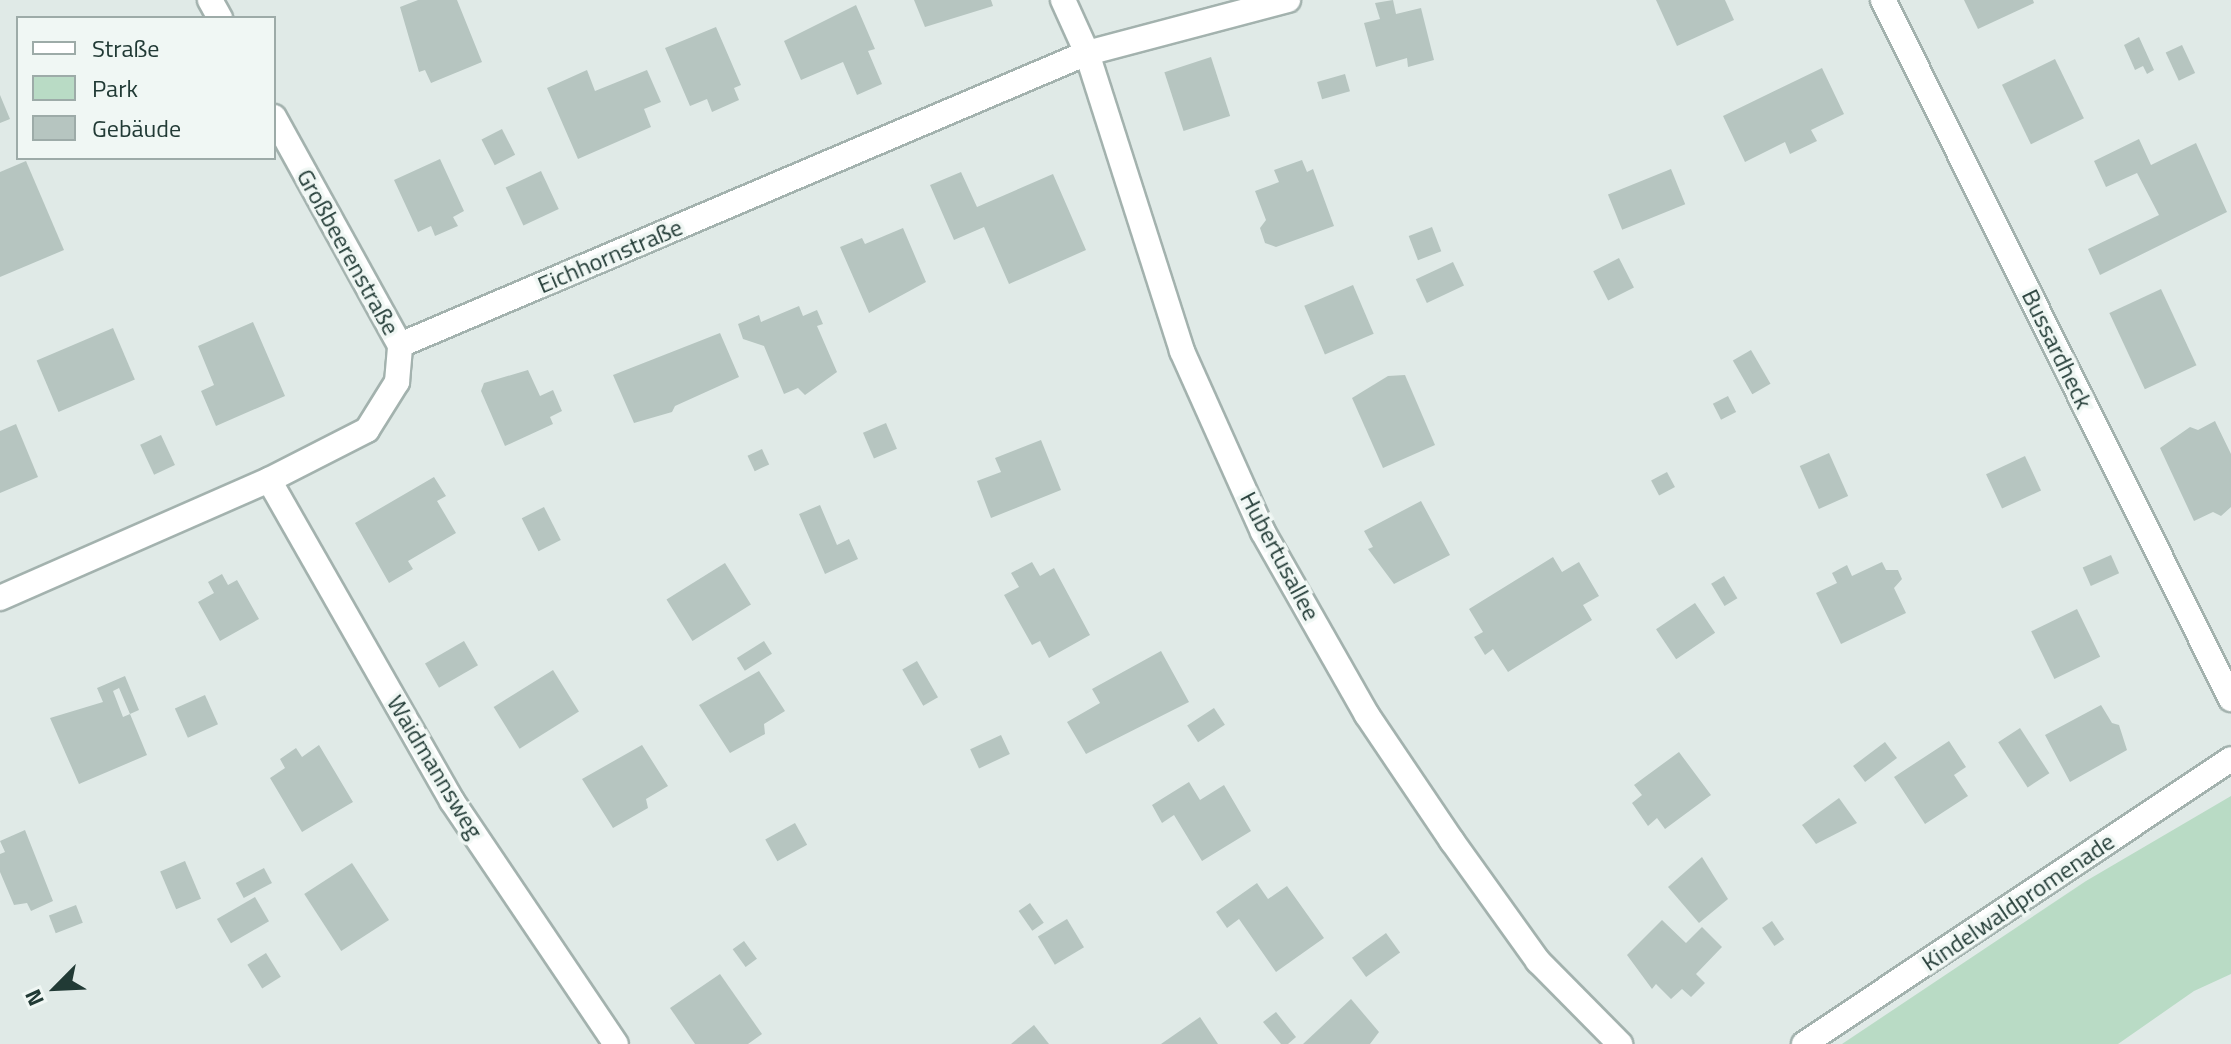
<!DOCTYPE html>
<meta charset="utf-8">
<style>
body{margin:0}
#map{position:relative;width:2231px;height:1044px;overflow:hidden;background:#e0eae7;font-family:"Titillium Web",sans-serif}
div>[style]{position:absolute}
.green>*{inset:0;background:#b9dbc5}
.building>*{inset:0;background:#b6c5c0;transform-origin:0 0}
.roads{filter:drop-shadow(2px 0 #a3b2ae) drop-shadow(-2px 0 #a3b2ae) drop-shadow(0 2px #a3b2ae) drop-shadow(0 -2px #a3b2ae)}
.minor>*{height:24px;margin:-12px;padding:0 12px;transform-origin:12px;border-radius:12px;background:#fff}
span{translate:-50% -50%;white-space:nowrap;text-align:center;line-height:1.15;-webkit-text-stroke:7px #f0f7f4;paint-order:stroke}
.street-label{font-size:24px;color:#213a35}
.legend{position:absolute;left:16px;top:16px;width:260px;height:144px;box-sizing:border-box;background:#f0f7f4;border:2px solid #9daba8;margin:0;padding:10px 14px;list-style:none;font-size:24px;color:#213a35}
.legend li{display:flex;align-items:center;gap:16px;height:40px}
.legend b{width:40px;border:2px solid #9daba8}
.north{position:absolute;left:16px;top:948px;width:80px;height:80px;-webkit-text-stroke:6px #f0f7f4;paint-order:stroke;rotate:246deg;font-size:22px;font-weight:700;line-height:32px;text-align:center;color:#213a35}
.north::after{content:'';display:block;margin:auto;width:28px;height:36px;background:#213a35;clip-path:polygon(50% 0,100% 100%,50% 72%,0 100%)}
</style>
<div id="map">
<div class="green">
<i style="clip-path:polygon(2231px 796px,2231px 974px,2194px 991px,2118px 1044px,1842px 1044px,2086px 881px)"></i>
</div>
<div class="building">
<i style="clip-path:polygon(418px 0,457px 0,482px 62px,431px 83px,425px 70px,419px 72px,400px 7px)"></i>
<i style="clip-path:polygon(914px 0,991px 0,993px 6px,925px 27px)"></i>
<i style="clip-path:polygon(1393px 0,1396px 14px,1421px 8px,1434px 60px,1408px 67px,1407px 58px,1376px 67px,1364px 23px,1380px 19px,1375px 3px)"></i>
<i style="clip-path:polygon(1656px 0,1725px 0,1734px 20px,1677px 46px)"></i>
<i style="clip-path:polygon(1964px 0,2033px 0,2034px 3px,1978px 29px)"></i>
<i style="clip-path:polygon(856px 5px,875px 49px,868px 51px,882px 84px,857px 95px,843px 62px,801px 80px,784px 41px)"></i>
<i style="clip-path:polygon(716px 27px,741px 85px,734px 88px,739px 100px,712px 112px,707px 99px,690px 106px,665px 48px)"></i>
<i style="clip-path:polygon(2139px 37px,2154px 70px,2147px 74px,2143px 66px,2135px 70px,2124px 45px)"></i>
<i style="left:2182px;top:45px;width:31px;height:18px;rotate:65deg"></i>
<i style="left:1211px;top:57px;width:62px;height:49px;rotate:72deg"></i>
<i style="left:2055px;top:59px;width:66px;height:59px;rotate:64deg"></i>
<i style="clip-path:polygon(1822px 68px,1844px 114px,1811px 130px,1817px 141px,1790px 154px,1785px 142px,1745px 162px,1723px 116px)"></i>
<i style="clip-path:polygon(587px 70px,595px 91px,647px 70px,661px 102px,644px 109px,651px 127px,578px 159px,547px 88px)"></i>
<i style="left:1345px;top:74px;width:18px;height:29px;rotate:74deg"></i>
<i style="clip-path:polygon(0 95px,10px 119px,0 123px)"></i>
<i style="left:502px;top:129px;width:29px;height:23px;rotate:63deg"></i>
<i style="clip-path:polygon(2139px 139px,2151px 165px,2196px 143px,2227px 212px,2100px 275px,2088px 249px,2159px 215px,2137px 173px,2106px 187px,2094px 161px)"></i>
<i style="clip-path:polygon(440px 159px,464px 211px,453px 217px,458px 226px,435px 236px,431px 226px,418px 232px,394px 180px)"></i>
<i style="clip-path:polygon(1302px 160px,1307px 172px,1313px 169px,1334px 226px,1276px 247px,1265px 243px,1260px 228px,1266px 220px,1255px 191px,1279px 182px,1274px 170px)"></i>
<i style="clip-path:polygon(26px 161px,64px 250px,0 277px,0 172px)"></i>
<i style="left:1671px;top:169px;width:38px;height:68px;rotate:68deg"></i>
<i style="left:541px;top:171px;width:42px;height:39px;rotate:65deg"></i>
<i style="clip-path:polygon(961px 172px,977px 207px,1053px 174px,1086px 250px,1009px 284px,984px 227px,954px 240px,930px 185px)"></i>
<i style="left:1432px;top:227px;width:26px;height:25px;rotate:69deg"></i>
<i style="clip-path:polygon(903px 228px,926px 282px,869px 313px,840px 247px,862px 238px,865px 244px)"></i>
<i style="left:1619px;top:258px;width:33px;height:29px;rotate:63deg"></i>
<i style="left:1453px;top:262px;width:26px;height:41px;rotate:65deg"></i>
<i style="left:1353px;top:285px;width:53px;height:53px;rotate:67deg"></i>
<i style="left:2161px;top:289px;width:84px;height:57px;rotate:65deg"></i>
<i style="clip-path:polygon(799px 306px,803px 316px,817px 310px,823px 324px,817px 326px,837px 372px,805px 395px,798px 388px,784px 394px,764px 346px,743px 339px,738px 324px,759px 315px,761px 322px)"></i>
<i style="clip-path:polygon(253px 322px,285px 396px,216px 426px,201px 391px,214px 385px,198px 346px)"></i>
<i style="left:113px;top:328px;width:56px;height:83px;rotate:67deg"></i>
<i style="clip-path:polygon(720px 333px,739px 377px,675px 406px,672px 412px,634px 423px,613px 375px)"></i>
<i style="left:1751px;top:350px;width:39px;height:21px;rotate:60deg"></i>
<i style="clip-path:polygon(528px 370px,540px 396px,553px 390px,562px 411px,550px 417px,553px 424px,505px 446px,481px 391px,484px 383px)"></i>
<i style="clip-path:polygon(1405px 375px,1435px 445px,1383px 468px,1352px 398px,1388px 376px)"></i>
<i style="left:1728px;top:396px;width:18px;height:17px;rotate:63deg"></i>
<i style="clip-path:polygon(2215px 421px,2231px 454px,2231px 507px,2221px 516px,2213px 512px,2194px 521px,2160px 448px,2190px 427px,2198px 430px)"></i>
<i style="left:886px;top:423px;width:28px;height:25px;rotate:67deg"></i>
<i style="clip-path:polygon(16px 424px,38px 477px,0 493px,0 431px)"></i>
<i style="left:161px;top:435px;width:33px;height:23px;rotate:65deg"></i>
<i style="clip-path:polygon(1041px 440px,1061px 490px,991px 518px,977px 481px,1001px 472px,995px 458px)"></i>
<i style="left:762px;top:449px;width:17px;height:16px;rotate:65deg"></i>
<i style="left:1829px;top:453px;width:47px;height:32px;rotate:66deg"></i>
<i style="left:2025px;top:456px;width:38px;height:43px;rotate:65deg"></i>
<i style="left:1667px;top:472px;width:17px;height:18px;rotate:62deg"></i>
<i style="clip-path:polygon(434px 477px,446px 496px,437px 501px,456px 533px,408px 561px,413px 569px,389px 583px,355px 523px)"></i>
<i style="clip-path:polygon(1421px 501px,1450px 555px,1394px 584px,1368px 549px,1373px 547px,1364px 531px)"></i>
<i style="clip-path:polygon(820px 505px,837px 545px,849px 539px,858px 559px,825px 574px,799px 514px)"></i>
<i style="left:544px;top:507px;width:37px;height:25px;rotate:63deg"></i>
<i style="left:2111px;top:555px;width:20px;height:31px;rotate:66deg"></i>
<i style="clip-path:polygon(1553px 557px,1562px 572px,1579px 562px,1599px 596px,1583px 605px,1592px 620px,1508px 672px,1493px 649px,1485px 655px,1474px 637px,1483px 632px,1469px 609px)"></i>
<i style="clip-path:polygon(1032px 562px,1040px 576px,1054px 568px,1090px 635px,1049px 658px,1040px 641px,1032px 645px,1004px 595px,1019px 587px,1011px 573px)"></i>
<i style="clip-path:polygon(1882px 562px,1886px 570px,1898px 570px,1902px 579px,1894px 588px,1906px 613px,1841px 644px,1816px 593px,1837px 583px,1832px 573px,1847px 565px,1852px 576px)"></i>
<i style="left:725px;top:563px;width:49px;height:69px;rotate:58deg"></i>
<i style="clip-path:polygon(222px 574px,228px 585px,237px 580px,259px 619px,220px 641px,198px 602px,214px 593px,208px 582px)"></i>
<i style="left:1724px;top:576px;width:26px;height:15px;rotate:59deg"></i>
<i style="left:1695px;top:603px;width:36px;height:47px;rotate:56deg"></i>
<i style="left:2077px;top:609px;width:53px;height:51px;rotate:64deg"></i>
<i style="left:464px;top:641px;width:28px;height:45px;rotate:60deg"></i>
<i style="left:764px;top:641px;width:15px;height:32px;rotate:58deg"></i>
<i style="clip-path:polygon(1161px 651px,1189px 702px,1086px 754px,1067px 722px,1100px 703px,1092px 689px)"></i>
<i style="left:917px;top:661px;width:42px;height:17px;rotate:60deg"></i>
<i style="left:553px;top:670px;width:49px;height:70px;rotate:58deg"></i>
<i style="clip-path:polygon(759px 671px,785px 711px,764px 724px,765px 734px,730px 753px,699px 705px)"></i>
<i style="clip-path:polygon(125px 676px,139px 710px,130px 714px,119px 688px,113px 691px,123px 717px,130px 714px,147px 755px,79px 784px,50px 718px,103px 702px,97px 688px)"></i>
<i style="left:205px;top:695px;width:32px;height:33px;rotate:66deg"></i>
<i style="clip-path:polygon(2101px 705px,2112px 723px,2119px 725px,2127px 750px,2070px 782px,2045px 735px)"></i>
<i style="left:1214px;top:708px;width:20px;height:32px;rotate:57deg"></i>
<i style="left:2020px;top:728px;width:54px;height:26px;rotate:57deg"></i>
<i style="left:1001px;top:735px;width:21px;height:34px;rotate:65deg"></i>
<i style="clip-path:polygon(1949px 741px,1966px 767px,1954px 775px,1968px 796px,1925px 824px,1894px 777px)"></i>
<i style="left:1885px;top:742px;width:20px;height:40px;rotate:53deg"></i>
<i style="clip-path:polygon(319px 745px,353px 802px,302px 832px,270px 778px,285px 768px,280px 759px,296px 748px,302px 757px)"></i>
<i style="clip-path:polygon(642px 745px,668px 786px,646px 799px,648px 808px,613px 828px,582px 779px)"></i>
<i style="clip-path:polygon(1679px 752px,1711px 795px,1665px 829px,1657px 818px,1648px 826px,1632px 803px,1642px 795px,1634px 785px)"></i>
<i style="clip-path:polygon(1189px 782px,1200px 800px,1224px 785px,1251px 831px,1202px 861px,1174px 815px,1162px 823px,1152px 805px)"></i>
<i style="clip-path:polygon(1839px 798px,1857px 823px,1816px 844px,1802px 825px)"></i>
<i style="left:795px;top:823px;width:25px;height:34px;rotate:61deg"></i>
<i style="clip-path:polygon(25px 830px,53px 901px,31px 911px,27px 903px,14px 905px,0 872px,0 854px,5px 852px,0 841px)"></i>
<i style="clip-path:polygon(1702px 857px,1728px 899px,1699px 923px,1668px 887px)"></i>
<i style="left:185px;top:861px;width:41px;height:27px;rotate:67deg"></i>
<i style="left:352px;top:863px;width:68px;height:57px;rotate:57deg"></i>
<i style="left:264px;top:868px;width:17px;height:32px;rotate:62deg"></i>
<i style="clip-path:polygon(1257px 883px,1268px 899px,1287px 886px,1324px 938px,1276px 972px,1239px 919px,1227px 928px,1216px 912px)"></i>
<i style="left:255px;top:897px;width:28px;height:44px;rotate:60deg"></i>
<i style="left:1030px;top:903px;width:24px;height:14px;rotate:55deg"></i>
<i style="left:76px;top:905px;width:19px;height:29px;rotate:69deg"></i>
<i style="left:1067px;top:919px;width:33px;height:34px;rotate:59deg"></i>
<i style="clip-path:polygon(1662px 920px,1686px 943px,1702px 927px,1722px 947px,1696px 974px,1705px 983px,1691px 997px,1682px 989px,1671px 999px,1656px 984px,1652px 989px,1627px 955px)"></i>
<i style="left:1772px;top:921px;width:22px;height:12px;rotate:56deg"></i>
<i style="left:1386px;top:933px;width:24px;height:42px;rotate:54deg"></i>
<i style="left:744px;top:941px;width:22px;height:14px;rotate:54deg"></i>
<i style="left:266px;top:953px;width:28px;height:22px;rotate:58deg"></i>
<i style="clip-path:polygon(720px 974px,762px 1034px,748px 1044px,695px 1044px,670px 1008px)"></i>
<i style="clip-path:polygon(1351px 999px,1379px 1032px,1370px 1044px,1303px 1044px)"></i>
<i style="clip-path:polygon(1276px 1012px,1296px 1037px,1288px 1044px,1281px 1044px,1263px 1022px)"></i>
<i style="clip-path:polygon(1200px 1017px,1218px 1044px,1161px 1044px)"></i>
<i style="clip-path:polygon(1034px 1025px,1049px 1044px,1011px 1044px)"></i>
</div>
<div class="roads">
<div class="minor">
<i style="left:210px;top:0;width:21px;rotate:61deg"></i>
<i style="left:1063px;top:0;width:58px;rotate:65.6deg"></i>
<i style="left:1087px;top:53px;width:313px;rotate:72.3deg"></i>
<i style="left:1182px;top:351px;width:198px;rotate:65.9deg"></i>
<i style="left:1263px;top:532px;width:210px;rotate:60.4deg"></i>
<i style="left:1367px;top:715px;width:152px;rotate:56deg"></i>
<i style="left:1452px;top:841px;width:148px;rotate:54.4deg"></i>
<i style="left:1538px;top:961px;width:117px;rotate:45.3deg"></i>
<i style="left:1883px;top:0;width:781px;rotate:63.53deg"></i>
<i style="left:274px;top:117px;width:260px;rotate:61.1deg"></i>
<i style="left:269px;top:480px;width:369px;rotate:60.3deg"></i>
<i style="left:452px;top:801px;width:293px;rotate:56deg"></i>
<i style="left:0;top:598px;width:294px;rotate:-23.7deg"></i>
<i style="left:269px;top:480px;width:110px;rotate:-27deg"></i>
<i style="left:367px;top:430px;width:57px;rotate:-58deg"></i>
<i style="left:397px;top:382px;width:37px;rotate:-85deg"></i>
<i style="left:400px;top:345px;width:746px;rotate:-23.03deg"></i>
<i style="left:1087px;top:53px;width:208px;rotate:-14.8deg"></i>
<i style="left:1804px;top:1044px;width:513px;rotate:-33.72deg"></i>
</div>
</div>
<div class="street-label">
<span style="left:348px;top:252px;rotate:61deg">Großbeerenstraße</span>
<span style="left:610px;top:256px;rotate:-23deg">Eichhornstraße</span>
<span style="left:2057px;top:349px;rotate:64deg">Bussardheck</span>
<span style="left:1280px;top:556px;rotate:62deg">Hubertusallee</span>
<span style="left:435px;top:767px;rotate:59deg">Waidmannsweg</span>
<span style="left:2018px;top:902px;rotate:-34deg">Kindelwaldpromenade</span>
</div>
<ul class="legend">
<li><b style="height:10px;background:#fff"></b>Straße</li>
<li><b style="height:22px;background:#b9dbc5"></b>Park</li>
<li><b style="height:22px;background:#b6c5c0"></b>Gebäude</li>
</ul>
<div class="north">N</div>
</div>
